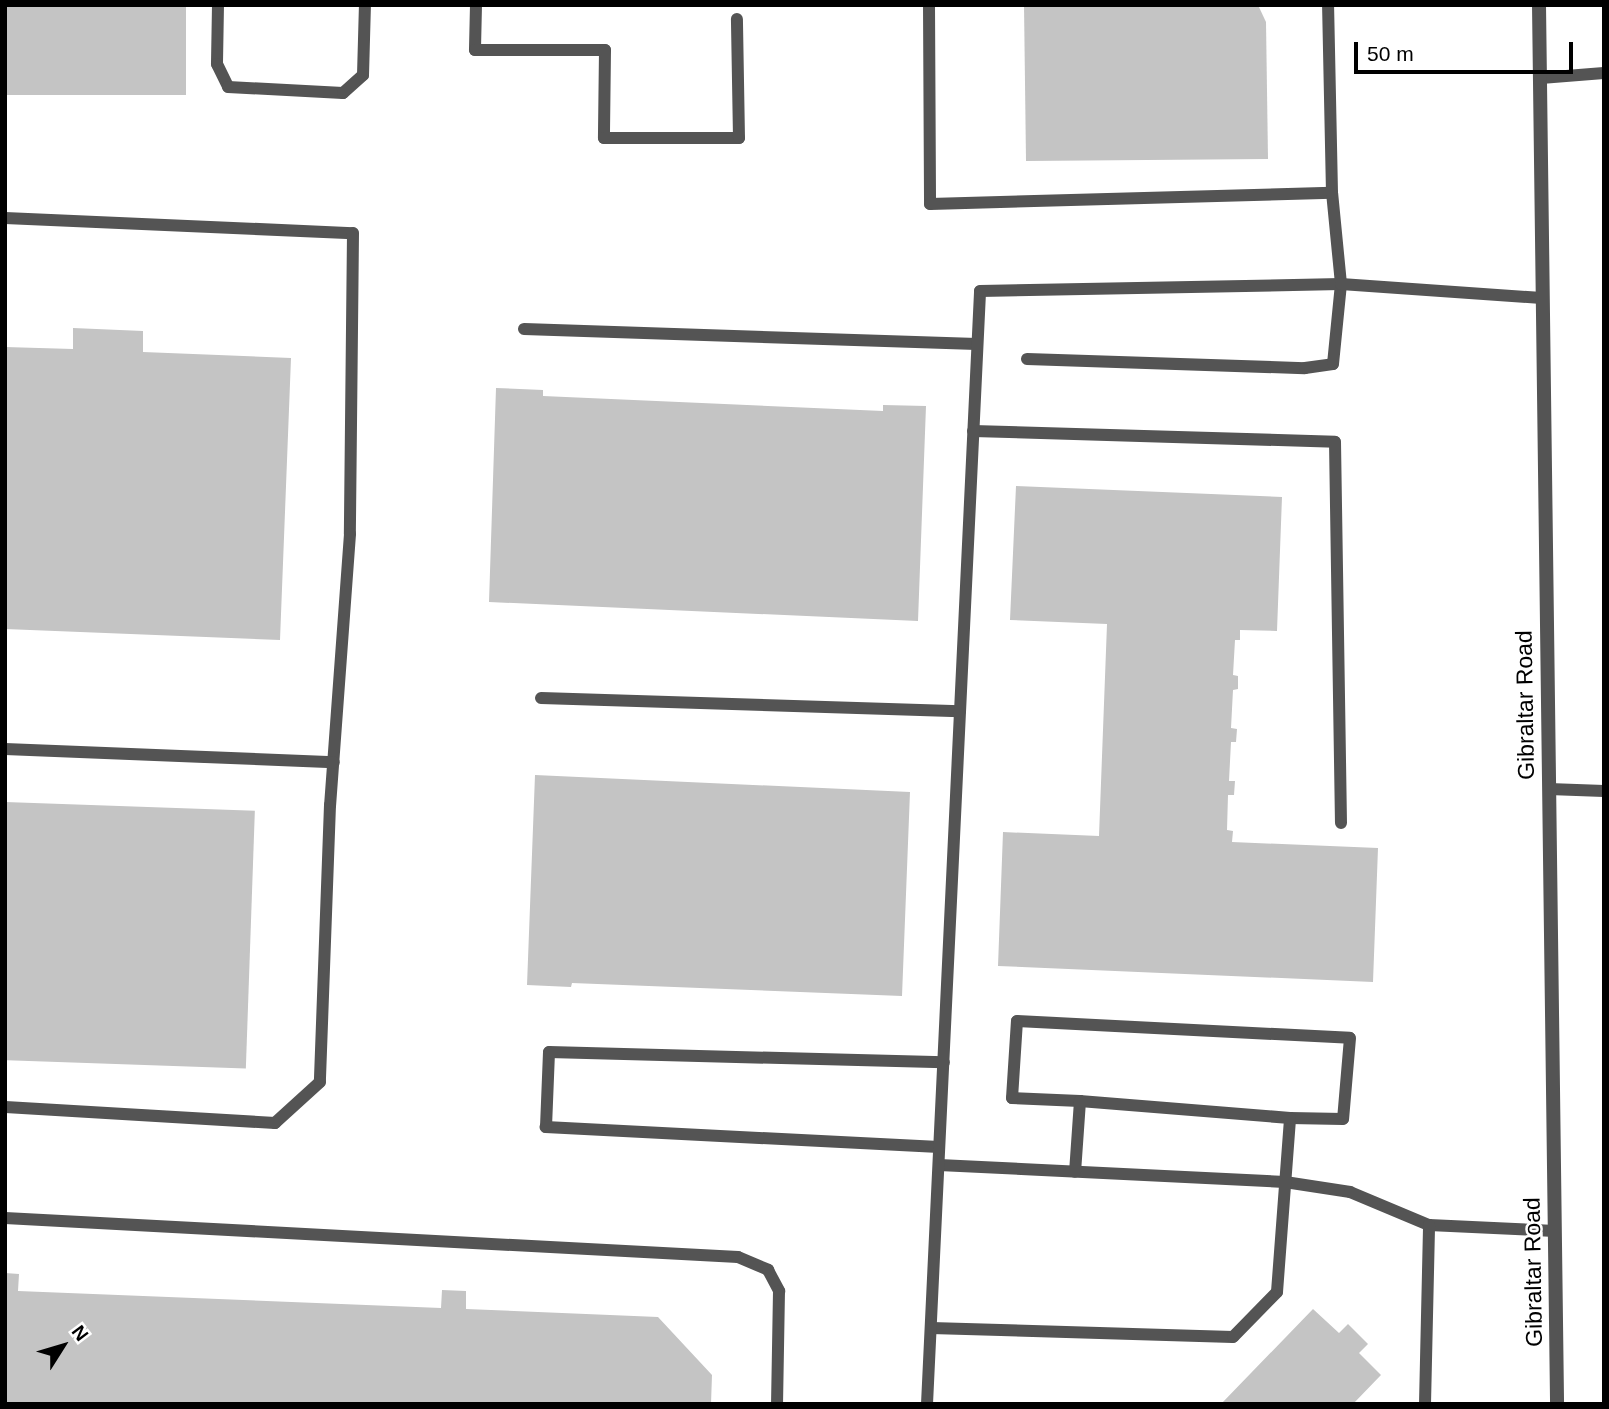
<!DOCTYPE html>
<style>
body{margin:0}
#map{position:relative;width:1609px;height:1409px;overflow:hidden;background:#fff;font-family:Helvetica,sans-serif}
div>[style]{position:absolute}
.building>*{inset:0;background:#c4c4c4;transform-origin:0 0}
.service>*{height:12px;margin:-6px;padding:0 6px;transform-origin:6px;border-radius:6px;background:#545454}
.minor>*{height:14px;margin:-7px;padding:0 7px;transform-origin:7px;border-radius:7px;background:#545454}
span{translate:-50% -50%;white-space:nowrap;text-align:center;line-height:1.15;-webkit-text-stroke:5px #fff;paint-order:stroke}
.street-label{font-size:23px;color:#000}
.frame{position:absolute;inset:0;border:7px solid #000;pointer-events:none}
.north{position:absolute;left:28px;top:1311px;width:70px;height:70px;-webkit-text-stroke:5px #fff;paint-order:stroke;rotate:53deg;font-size:19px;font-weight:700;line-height:28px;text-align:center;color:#000}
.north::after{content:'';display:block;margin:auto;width:24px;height:32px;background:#000;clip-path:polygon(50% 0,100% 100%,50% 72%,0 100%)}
.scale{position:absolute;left:1354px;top:42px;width:219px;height:32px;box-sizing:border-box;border:4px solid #000;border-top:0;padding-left:9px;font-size:21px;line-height:24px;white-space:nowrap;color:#000;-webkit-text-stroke:5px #fff;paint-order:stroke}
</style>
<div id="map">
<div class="building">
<i style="left:5px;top:5px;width:181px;height:90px"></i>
<i style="clip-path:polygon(1024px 5px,1258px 5px,1266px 22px,1268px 159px,1026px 161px)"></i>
<i style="clip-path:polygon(73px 328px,143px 331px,143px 352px,291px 358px,280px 640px,5px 629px,5px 347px,73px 349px)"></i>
<i style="clip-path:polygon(496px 388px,543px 390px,543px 396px,883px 411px,883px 405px,926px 406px,918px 621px,489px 602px)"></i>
<i style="clip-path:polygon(1016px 486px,1282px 497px,1277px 631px,1240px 630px,1240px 640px,1235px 640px,1233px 675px,1238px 676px,1238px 689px,1233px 690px,1231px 728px,1237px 729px,1236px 742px,1231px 742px,1229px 781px,1235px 781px,1234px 795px,1228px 795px,1227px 830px,1233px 831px,1232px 842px,1378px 848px,1373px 982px,998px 966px,1003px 832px,1099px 836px,1107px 624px,1010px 620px)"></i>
<i style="clip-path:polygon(535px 775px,910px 792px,902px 996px,572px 983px,571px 987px,527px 985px)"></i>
<i style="left:5px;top:802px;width:250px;height:258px;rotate:2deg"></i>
<i style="clip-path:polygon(5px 1273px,19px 1274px,18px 1291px,441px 1308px,442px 1290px,466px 1291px,466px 1309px,658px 1317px,712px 1375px,711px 1404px,5px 1404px)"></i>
<i style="clip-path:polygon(1313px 1309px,1339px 1333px,1348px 1324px,1368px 1344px,1359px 1353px,1381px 1375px,1353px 1404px,1221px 1404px)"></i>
</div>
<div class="service">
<i style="left:218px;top:5px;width:59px;rotate:91deg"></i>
<i style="left:217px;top:64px;width:25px;rotate:64deg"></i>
<i style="left:228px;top:87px;width:115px;rotate:3deg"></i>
<i style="left:343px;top:93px;width:27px;rotate:-42deg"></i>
<i style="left:363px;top:75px;width:70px;rotate:-88.4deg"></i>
<i style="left:476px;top:5px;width:45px;rotate:91.3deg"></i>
<i style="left:475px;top:50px;width:130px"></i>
<i style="left:605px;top:50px;width:88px;rotate:90.7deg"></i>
<i style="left:604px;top:138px;width:135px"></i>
<i style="left:739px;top:138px;width:119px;rotate:-91deg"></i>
<i style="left:929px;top:5px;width:199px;rotate:89.7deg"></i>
<i style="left:930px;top:204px;width:402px;rotate:-1.6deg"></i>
<i style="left:1541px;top:78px;width:63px;rotate:-4.5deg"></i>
<i style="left:5px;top:218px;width:348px;rotate:2.5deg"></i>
<i style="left:353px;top:233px;width:301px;rotate:90.6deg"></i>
<i style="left:350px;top:534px;width:272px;rotate:94.2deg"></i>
<i style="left:330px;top:805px;width:277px;rotate:92.1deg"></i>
<i style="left:320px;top:1082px;width:61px;rotate:137.7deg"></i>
<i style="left:275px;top:1123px;width:270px;rotate:-176.6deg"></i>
<i style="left:524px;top:329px;width:453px;rotate:1.9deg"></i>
<i style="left:1027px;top:359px;width:278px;rotate:1.9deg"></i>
<i style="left:1305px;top:368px;width:28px;rotate:-8deg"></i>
<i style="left:1333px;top:364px;width:80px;rotate:-84.3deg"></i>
<i style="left:1341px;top:284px;width:91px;rotate:-95.6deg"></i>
<i style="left:1332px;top:193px;width:188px;rotate:-91.2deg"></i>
<i style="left:973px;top:431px;width:362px;rotate:1.7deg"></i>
<i style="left:1335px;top:442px;width:381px;rotate:89.1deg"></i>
<i style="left:541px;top:698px;width:419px;rotate:1.8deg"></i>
<i style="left:5px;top:749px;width:329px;rotate:2.3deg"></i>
<i style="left:1549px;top:789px;width:55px;rotate:2.1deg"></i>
<i style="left:1080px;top:1101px;width:68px;rotate:-177.5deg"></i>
<i style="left:1012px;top:1098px;width:77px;rotate:-86.3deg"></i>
<i style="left:1017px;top:1021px;width:333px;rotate:2.9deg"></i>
<i style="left:1350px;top:1038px;width:81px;rotate:94.9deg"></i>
<i style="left:1343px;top:1119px;width:53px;rotate:-178.9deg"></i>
<i style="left:939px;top:1147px;width:394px;rotate:-177.1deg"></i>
<i style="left:546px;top:1127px;width:75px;rotate:-87.7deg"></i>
<i style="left:549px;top:1052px;width:395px;rotate:1.5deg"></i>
<i style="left:939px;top:1165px;width:346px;rotate:2.8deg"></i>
<i style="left:1285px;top:1182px;width:66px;rotate:8.7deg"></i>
<i style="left:1350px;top:1192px;width:86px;rotate:22.7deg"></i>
<i style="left:1429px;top:1225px;width:126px;rotate:2.7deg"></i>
<i style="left:5px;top:1218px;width:734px;rotate:3.05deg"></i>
<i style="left:738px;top:1257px;width:33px;rotate:23deg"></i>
<i style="left:768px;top:1270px;width:24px;rotate:62deg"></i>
<i style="left:779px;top:1291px;width:113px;rotate:91deg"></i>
<i style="left:931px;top:1328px;width:302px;rotate:1.7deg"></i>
<i style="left:1233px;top:1337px;width:63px;rotate:-45.6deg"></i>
<i style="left:1277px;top:1292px;width:174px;rotate:-85.7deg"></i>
<i style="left:1290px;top:1118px;width:211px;rotate:-175.4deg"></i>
<i style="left:1080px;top:1101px;width:71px;rotate:94deg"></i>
<i style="left:927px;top:1404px;width:1114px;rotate:-87.27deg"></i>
<i style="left:980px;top:291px;width:361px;rotate:-1.1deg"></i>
<i style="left:1341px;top:284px;width:201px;rotate:4deg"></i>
<i style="left:1425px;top:1404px;width:179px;rotate:-88.7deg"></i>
</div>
<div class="minor">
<i style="left:1539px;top:5px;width:1399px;rotate:89.26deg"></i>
</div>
<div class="street-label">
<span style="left:1525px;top:705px;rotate:-91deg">Gibraltar Road</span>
<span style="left:1533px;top:1272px;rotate:-91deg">Gibraltar Road</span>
</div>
<div class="frame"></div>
<div class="north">N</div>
<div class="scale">50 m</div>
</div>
